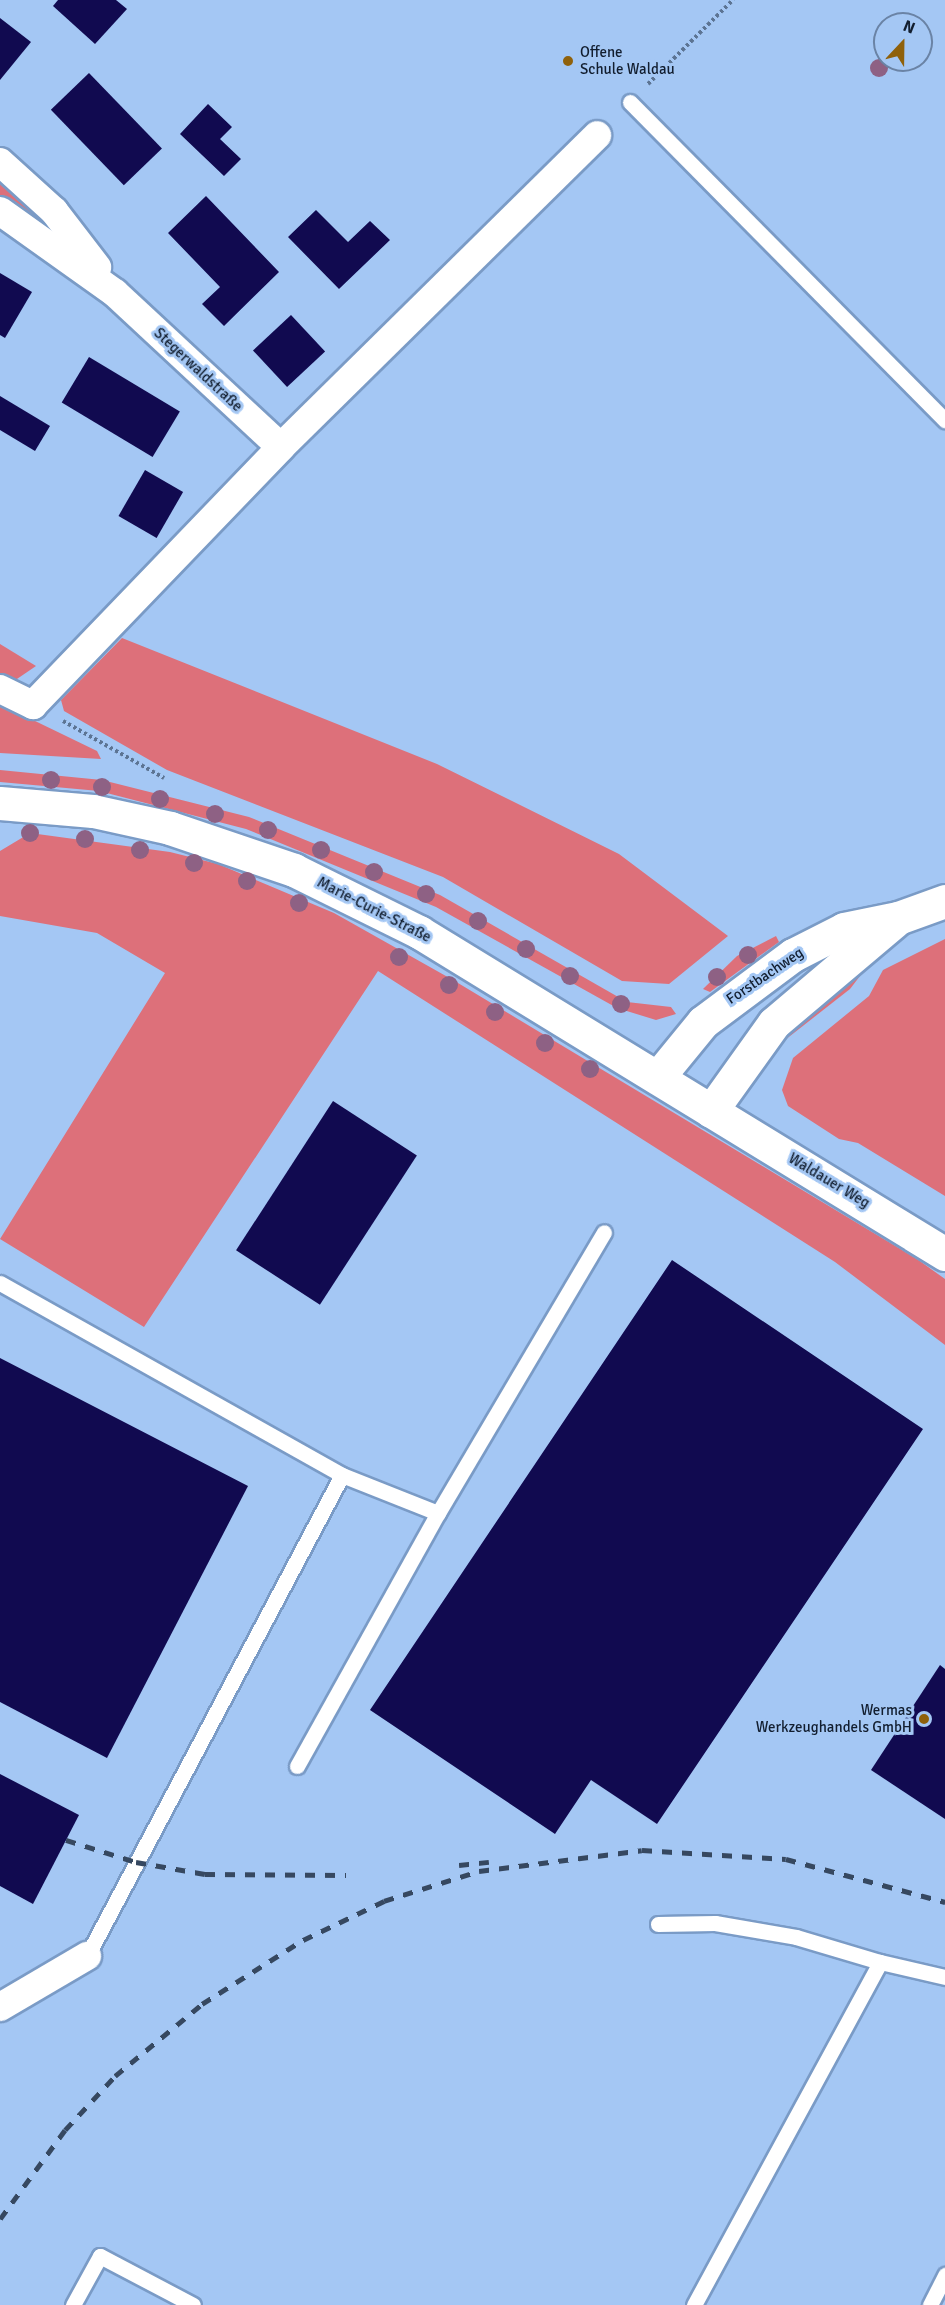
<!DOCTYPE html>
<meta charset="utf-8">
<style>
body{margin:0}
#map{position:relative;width:945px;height:2305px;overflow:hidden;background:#a4c7f4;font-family:Signika,sans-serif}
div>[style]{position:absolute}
.green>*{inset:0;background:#dd707a}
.building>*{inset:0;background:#110a50;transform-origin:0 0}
.path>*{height:4px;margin-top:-2px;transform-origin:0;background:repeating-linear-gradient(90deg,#5c7493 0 3px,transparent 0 6px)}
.roads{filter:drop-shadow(2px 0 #7a9bc6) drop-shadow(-2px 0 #7a9bc6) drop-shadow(0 2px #7a9bc6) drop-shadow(0 -2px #7a9bc6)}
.service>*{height:15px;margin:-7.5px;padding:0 7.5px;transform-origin:7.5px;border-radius:7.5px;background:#fff}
.minor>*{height:28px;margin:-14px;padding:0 14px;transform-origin:14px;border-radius:14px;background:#fff}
.tertiary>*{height:33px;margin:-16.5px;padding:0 16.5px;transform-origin:16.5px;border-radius:16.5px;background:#fff}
.rail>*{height:4.5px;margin-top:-2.25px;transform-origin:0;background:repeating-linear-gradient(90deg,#364860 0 10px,transparent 0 20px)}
.trees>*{width:18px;height:18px;margin:-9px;border-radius:50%;background:#8e6184}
.dots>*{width:16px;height:16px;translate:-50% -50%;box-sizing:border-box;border:3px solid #a4c7f4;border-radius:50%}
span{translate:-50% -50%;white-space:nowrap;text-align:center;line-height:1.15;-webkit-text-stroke:6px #a4c7f4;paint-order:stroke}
.poi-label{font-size:15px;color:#121e2f}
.left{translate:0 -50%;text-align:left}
.right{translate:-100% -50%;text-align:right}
.street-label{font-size:15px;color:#121e2f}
.north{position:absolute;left:873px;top:12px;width:60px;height:60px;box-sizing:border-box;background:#a4c7f4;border:2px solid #6a83a5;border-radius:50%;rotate:22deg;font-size:16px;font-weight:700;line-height:24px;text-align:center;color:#121e2f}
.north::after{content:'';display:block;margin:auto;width:21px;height:27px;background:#8f610b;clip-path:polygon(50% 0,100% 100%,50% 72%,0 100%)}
</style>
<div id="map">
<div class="green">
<i style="clip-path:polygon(0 174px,50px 223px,48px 228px,0 198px)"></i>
<i style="clip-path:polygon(122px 638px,437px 764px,619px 854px,728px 936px,669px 984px,622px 981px,443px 877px,167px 770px,64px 711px,61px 700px)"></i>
<i style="clip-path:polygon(0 644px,36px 666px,14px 681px,0 676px)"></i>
<i style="clip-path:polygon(0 704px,97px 751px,101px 759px,0 753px)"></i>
<i style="clip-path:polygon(0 770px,102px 780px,249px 817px,440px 895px,627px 1002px,671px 1007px,676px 1014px,656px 1020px,617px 1008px,436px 907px,246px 829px,99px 791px,0 782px)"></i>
<i style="clip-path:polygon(30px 833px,170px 852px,218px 864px,334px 913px,453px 980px,917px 1259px,945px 1279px,945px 1345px,835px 1262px,378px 971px,144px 1327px,0 1239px,165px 973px,97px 933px,0 916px,0 851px)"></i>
<i style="clip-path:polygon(776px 936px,779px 942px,710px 992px,703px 989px,737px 956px)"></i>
<i style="clip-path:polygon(945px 939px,945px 1196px,858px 1143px,839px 1139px,788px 1106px,782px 1090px,793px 1058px,869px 996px,883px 970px)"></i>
<i style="clip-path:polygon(870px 963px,850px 989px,776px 1047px,783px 1028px)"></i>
</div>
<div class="building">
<i style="clip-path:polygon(58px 0,116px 0,127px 9px,95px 44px,53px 6px)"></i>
<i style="clip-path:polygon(0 18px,31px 42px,0 80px)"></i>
<i style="left:89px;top:73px;width:105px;height:53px;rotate:46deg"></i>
<i style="clip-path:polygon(208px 104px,232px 127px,220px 139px,241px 159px,224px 176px,180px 134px)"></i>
<i style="clip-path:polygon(206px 196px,279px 272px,224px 326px,202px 304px,220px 287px,168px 233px)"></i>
<i style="clip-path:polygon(316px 210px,348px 242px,370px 221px,390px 240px,339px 289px,288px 237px)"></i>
<i style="clip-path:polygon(0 273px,32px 292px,5px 338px,0 335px)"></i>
<i style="left:291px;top:315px;width:50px;height:52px;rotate:47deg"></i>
<i style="left:89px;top:357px;width:106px;height:53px;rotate:31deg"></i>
<i style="clip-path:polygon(0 396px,50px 426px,35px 451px,0 430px)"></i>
<i style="left:145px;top:470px;width:44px;height:53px;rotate:30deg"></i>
<i style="left:333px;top:1101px;width:100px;height:178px;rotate:33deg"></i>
<i style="clip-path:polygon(672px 1260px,923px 1429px,657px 1824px,591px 1780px,555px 1834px,370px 1710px)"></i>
<i style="clip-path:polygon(0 1358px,248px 1486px,107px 1758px,0 1702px)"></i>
<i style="clip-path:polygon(940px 1665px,945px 1669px,945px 1819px,871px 1770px)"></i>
<i style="clip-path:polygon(0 1774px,79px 1815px,33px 1904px,0 1886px)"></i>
</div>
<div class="path">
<i style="left:648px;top:84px;width:120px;rotate:-44.7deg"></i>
<i style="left:63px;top:721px;width:116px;rotate:29.4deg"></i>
</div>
<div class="roads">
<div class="service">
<i style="left:630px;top:102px;width:448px;rotate:45.3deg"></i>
<i style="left:0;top:1283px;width:392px;rotate:29.3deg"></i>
<i style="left:342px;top:1475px;width:544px;rotate:117.93deg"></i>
<i style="left:342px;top:1475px;width:103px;rotate:21.6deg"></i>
<i style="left:438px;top:1513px;width:326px;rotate:-59.4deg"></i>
<i style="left:297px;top:1766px;width:290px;rotate:-60.9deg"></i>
<i style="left:658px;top:1924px;width:57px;rotate:-1deg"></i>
<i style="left:715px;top:1923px;width:82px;rotate:9.8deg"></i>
<i style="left:796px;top:1937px;width:88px;rotate:16.6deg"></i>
<i style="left:73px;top:2305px;width:56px;rotate:-61.1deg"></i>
<i style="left:100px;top:2256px;width:105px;rotate:27.8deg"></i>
<i style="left:694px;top:2305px;width:390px;rotate:-61.5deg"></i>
<i style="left:880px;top:1962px;width:67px;rotate:13deg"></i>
<i style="left:930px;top:2305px;width:34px;rotate:-63deg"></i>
</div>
<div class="minor">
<i style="left:0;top:162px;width:73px;rotate:42.2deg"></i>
<i style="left:54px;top:211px;width:71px;rotate:52.5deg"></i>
<i style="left:0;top:211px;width:141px;rotate:35.5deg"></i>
<i style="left:115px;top:293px;width:226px;rotate:42.9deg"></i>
<i style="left:0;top:689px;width:37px;rotate:26deg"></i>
<i style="left:33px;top:705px;width:358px;rotate:-46.1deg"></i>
<i style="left:281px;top:447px;width:444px;rotate:-44.6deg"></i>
<i style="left:0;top:2007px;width:101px;rotate:-30.4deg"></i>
</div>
<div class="tertiary">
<i style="left:0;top:803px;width:93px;rotate:4.9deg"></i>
<i style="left:93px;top:811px;width:79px;rotate:12.4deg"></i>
<i style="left:170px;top:828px;width:131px;rotate:18.7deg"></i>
<i style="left:294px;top:870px;width:140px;rotate:26.4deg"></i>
<i style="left:419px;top:932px;width:617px;rotate:31.47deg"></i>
<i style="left:658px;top:1077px;width:71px;rotate:-50.7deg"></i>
<i style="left:703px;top:1022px;width:112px;rotate:-36.7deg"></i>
<i style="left:793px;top:955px;width:57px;rotate:-27deg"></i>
<i style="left:844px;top:929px;width:55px;rotate:-11.5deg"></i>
<i style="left:898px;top:918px;width:50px;rotate:-19.9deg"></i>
<i style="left:711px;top:1111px;width:108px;rotate:-54.4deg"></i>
<i style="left:774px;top:1023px;width:160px;rotate:-40.2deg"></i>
</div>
</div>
<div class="rail">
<i style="left:66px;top:1840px;width:73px;rotate:17.4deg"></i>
<i style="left:136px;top:1862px;width:70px;rotate:9.9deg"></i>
<i style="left:205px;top:1874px;width:141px;rotate:0.4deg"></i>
<i style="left:459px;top:1865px;width:30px;rotate:-6deg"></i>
<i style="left:0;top:2219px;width:110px;rotate:-53.9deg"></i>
<i style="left:65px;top:2130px;width:74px;rotate:-47.2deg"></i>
<i style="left:115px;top:2076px;width:113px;rotate:-39.6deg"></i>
<i style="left:202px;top:2004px;width:120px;rotate:-32.4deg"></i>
<i style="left:303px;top:1940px;width:90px;rotate:-25.7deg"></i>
<i style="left:384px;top:1901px;width:100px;rotate:-17.5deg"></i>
<i style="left:479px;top:1871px;width:164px;rotate:-7.3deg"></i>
<i style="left:642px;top:1850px;width:144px;rotate:3.6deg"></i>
<i style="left:786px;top:1859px;width:165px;rotate:15.1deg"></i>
</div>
<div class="trees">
<i style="left:879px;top:68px"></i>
<i style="left:51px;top:780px"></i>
<i style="left:102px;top:787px"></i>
<i style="left:160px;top:799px"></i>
<i style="left:215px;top:814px"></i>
<i style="left:268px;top:830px"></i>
<i style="left:30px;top:833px"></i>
<i style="left:85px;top:839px"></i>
<i style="left:140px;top:850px"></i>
<i style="left:321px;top:850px"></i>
<i style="left:194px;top:863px"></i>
<i style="left:374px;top:872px"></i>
<i style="left:247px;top:881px"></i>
<i style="left:426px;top:894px"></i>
<i style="left:299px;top:903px"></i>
<i style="left:478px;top:921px"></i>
<i style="left:526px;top:949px"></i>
<i style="left:748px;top:955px"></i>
<i style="left:399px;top:957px"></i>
<i style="left:570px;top:976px"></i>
<i style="left:717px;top:977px"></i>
<i style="left:449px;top:985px"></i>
<i style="left:621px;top:1004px"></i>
<i style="left:495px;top:1012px"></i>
<i style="left:545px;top:1043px"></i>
<i style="left:590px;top:1069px"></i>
</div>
<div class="dots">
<i style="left:568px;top:61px;background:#8f610b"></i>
<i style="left:924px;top:1719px;background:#8f610b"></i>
</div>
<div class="poi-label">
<span class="left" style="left:580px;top:61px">Offene<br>Schule Waldau</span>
<span class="right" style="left:912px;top:1719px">Wermas<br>Werkzeughandels GmbH</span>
</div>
<div class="street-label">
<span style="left:198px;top:370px;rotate:43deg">Stegerwaldstraße</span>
<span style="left:374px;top:910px;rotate:27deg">Marie-Curie-Straße</span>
<span style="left:765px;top:976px;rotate:-34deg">Forstbachweg</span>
<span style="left:829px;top:1181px;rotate:31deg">Waldauer Weg</span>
</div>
<div class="north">N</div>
</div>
